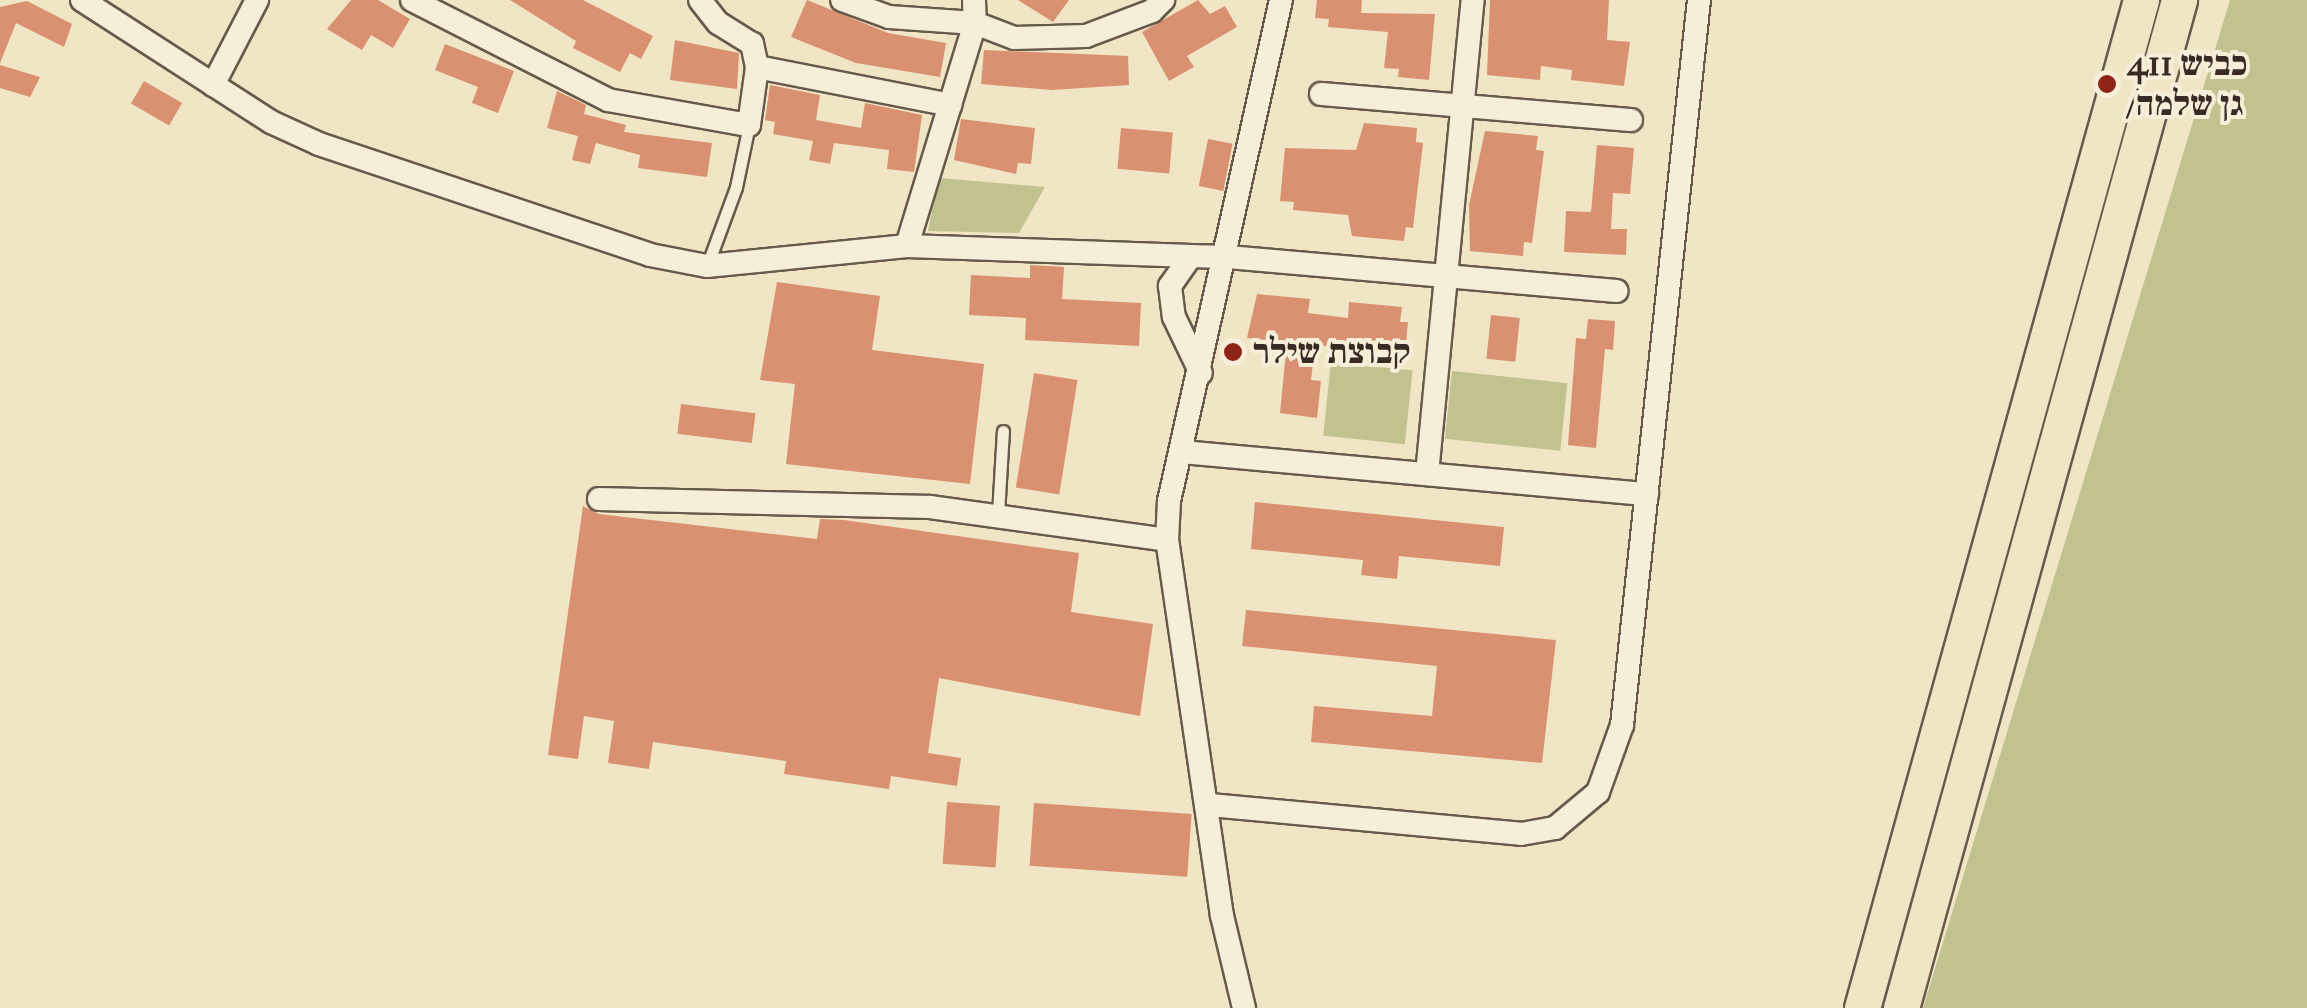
<!DOCTYPE html>
<meta charset="utf-8">
<style>
body{margin:0}
#map{position:relative;width:2307px;height:1008px;overflow:hidden;background:#f0e5c4;font-family:"IM FELL French Canon","Frank Ruhl Libre",serif}
div>[style]{position:absolute}
.green>*{inset:0;background:#c1c28f;transform-origin:0 0}
.building>*{inset:0;background:#d99171;transform-origin:0 0}
.roads{filter:drop-shadow(2px 0 #675a4c) drop-shadow(-2px 0 #675a4c) drop-shadow(0 2px #675a4c) drop-shadow(0 -2px #675a4c)}
.service>*{height:11px;margin:-5.5px;padding:0 5.5px;transform-origin:5.5px;border-radius:5.5px;background:#f5eed9}
.minor>*{height:22px;margin:-11px;padding:0 11px;transform-origin:11px;border-radius:11px;background:#f5eed9}
.primary>*{height:35px;margin:-17.5px;padding:0 17.5px;transform-origin:17.5px;border-radius:17.5px;background:#f0e5c4}
.dots>*{width:28px;height:28px;translate:-50% -50%;box-sizing:border-box;border:5px solid #f5eed9;border-radius:50%}
span{translate:-50% -50%;white-space:nowrap;text-align:center;line-height:1.15;-webkit-text-stroke:8px #f5eed9;paint-order:stroke}
.poi-label{font-size:35px;color:#392b24;font-weight:700}
.left{translate:0 -50%;text-align:left}
</style>
<div id="map">
<div class="green">
<i style="clip-path:polygon(2230px 0,2307px 0,2307px 1008px,1923px 1008px)"></i>
<i style="clip-path:polygon(939px 178px,1045px 187px,1019px 233px,928px 231px)"></i>
<i style="left:1331px;top:362px;width:82px;height:74px;rotate:6deg"></i>
<i style="left:1452px;top:371px;width:116px;height:68px;rotate:6deg"></i>
</div>
<div class="building">
<i style="clip-path:polygon(351px 0,378px 0,410px 19px,393px 48px,371px 35px,362px 50px,327px 29px)"></i>
<i style="clip-path:polygon(510px 0,583px 0,653px 36px,641px 59px,630px 53px,620px 72px,573px 48px,576px 41px)"></i>
<i style="clip-path:polygon(807px 0,888px 33px,946px 43px,940px 77px,856px 63px,791px 37px)"></i>
<i style="clip-path:polygon(1018px 0,1069px 0,1053px 22px)"></i>
<i style="clip-path:polygon(1198px 0,1210px 14px,1225px 6px,1237px 27px,1187px 56px,1194px 67px,1169px 81px,1142px 32px)"></i>
<i style="clip-path:polygon(1317px 0,1362px 0,1361px 13px,1435px 14px,1429px 80px,1398px 77px,1399px 69px,1384px 68px,1388px 32px,1328px 27px,1329px 19px,1315px 18px)"></i>
<i style="clip-path:polygon(1490px 0,1609px 0,1607px 40px,1630px 42px,1624px 86px,1571px 80px,1572px 70px,1541px 66px,1540px 80px,1487px 75px)"></i>
<i style="clip-path:polygon(27px 1px,72px 24px,64px 47px,16px 23px,0 63px,0 7px)"></i>
<i style="clip-path:polygon(675px 40px,739px 53px,737px 89px,670px 80px)"></i>
<i style="clip-path:polygon(445px 44px,514px 71px,498px 113px,472px 103px,478px 87px,435px 70px)"></i>
<i style="clip-path:polygon(984px 50px,1128px 56px,1129px 85px,1052px 90px,981px 84px)"></i>
<i style="clip-path:polygon(0 65px,40px 77px,30px 97px,0 88px)"></i>
<i style="left:144px;top:81px;width:44px;height:26px;rotate:30deg"></i>
<i style="clip-path:polygon(770px 85px,820px 95px,816px 120px,861px 128px,865px 103px,922px 115px,914px 172px,887px 169px,889px 150px,834px 143px,830px 164px,809px 160px,813px 141px,773px 134px,775px 122px,765px 120px)"></i>
<i style="clip-path:polygon(557px 91px,586px 105px,584px 114px,626px 125px,624px 132px,712px 143px,707px 177px,638px 168px,640px 155px,596px 143px,590px 164px,572px 160px,578px 136px,547px 128px)"></i>
<i style="clip-path:polygon(961px 119px,1035px 128px,1031px 164px,1018px 163px,1016px 174px,954px 160px)"></i>
<i style="clip-path:polygon(1364px 123px,1417px 128px,1416px 142px,1423px 143px,1413px 228px,1406px 227px,1404px 241px,1352px 236px,1348px 215px,1293px 210px,1294px 202px,1280px 201px,1285px 148px,1356px 150px)"></i>
<i style="left:1121px;top:128px;width:52px;height:41px;rotate:5deg"></i>
<i style="clip-path:polygon(1485px 131px,1538px 136px,1536px 150px,1544px 151px,1532px 243px,1524px 242px,1523px 256px,1470px 251px,1469px 205px)"></i>
<i style="left:1208px;top:139px;width:25px;height:48px;rotate:11deg"></i>
<i style="clip-path:polygon(1597px 145px,1634px 148px,1630px 194px,1613px 193px,1611px 229px,1627px 229px,1626px 255px,1564px 252px,1566px 211px,1591px 212px)"></i>
<i style="clip-path:polygon(1030px 265px,1064px 267px,1062px 299px,1141px 303px,1139px 346px,1025px 340px,1026px 318px,969px 315px,971px 275px,1030px 278px)"></i>
<i style="clip-path:polygon(777px 282px,880px 296px,872px 350px,984px 364px,970px 484px,786px 464px,795px 384px,760px 380px)"></i>
<i style="clip-path:polygon(1257px 294px,1310px 299px,1308px 313px,1348px 318px,1349px 302px,1402px 307px,1400px 322px,1408px 322px,1405px 354px,1315px 345px,1311px 380px,1321px 381px,1317px 418px,1280px 413px,1287px 342px,1247px 338px)"></i>
<i style="left:1491px;top:315px;width:29px;height:44px;rotate:6deg"></i>
<i style="clip-path:polygon(1588px 319px,1615px 321px,1613px 350px,1605px 349px,1596px 448px,1568px 445px,1576px 338px,1586px 339px)"></i>
<i style="left:1034px;top:373px;width:44px;height:116px;rotate:9deg"></i>
<i style="left:681px;top:404px;width:75px;height:30px;rotate:7deg"></i>
<i style="clip-path:polygon(1255px 502px,1504px 527px,1500px 566px,1399px 556px,1397px 579px,1361px 575px,1363px 560px,1251px 549px)"></i>
<i style="clip-path:polygon(583px 506px,599px 514px,817px 539px,820px 519px,844px 520px,1079px 553px,1071px 612px,1153px 624px,1140px 716px,939px 678px,928px 753px,961px 758px,957px 786px,891px 776px,889px 789px,784px 774px,786px 761px,653px 742px,649px 769px,608px 763px,614px 721px,584px 716px,578px 759px,548px 755px)"></i>
<i style="clip-path:polygon(1246px 610px,1556px 640px,1542px 763px,1311px 742px,1314px 706px,1432px 716px,1437px 666px,1242px 646px)"></i>
<i style="left:947px;top:802px;width:53px;height:62px;rotate:4deg"></i>
<i style="left:1034px;top:803px;width:158px;height:63px;rotate:4deg"></i>
</div>
<div class="roads">
<div class="service">
<i style="left:707px;top:266px;width:84px;rotate:-69.8deg"></i>
<i style="left:736px;top:187px;width:63px;rotate:-78.2deg"></i>
<i style="left:998px;top:514px;width:83px;rotate:-86.6deg"></i>
</div>
<div class="minor">
<i style="left:82px;top:0;width:225px;rotate:32.8deg"></i>
<i style="left:271px;top:122px;width:53px;rotate:24.6deg"></i>
<i style="left:319px;top:144px;width:349px;rotate:18.5deg"></i>
<i style="left:650px;top:255px;width:58px;rotate:10.9deg"></i>
<i style="left:707px;top:266px;width:201px;rotate:-5.7deg"></i>
<i style="left:907px;top:246px;width:321px;rotate:2deg"></i>
<i style="left:1228px;top:257px;width:390px;rotate:5deg"></i>
<i style="left:412px;top:0;width:220px;rotate:27deg"></i>
<i style="left:608px;top:100px;width:143px;rotate:10.1deg"></i>
<i style="left:749px;top:125px;width:59px;rotate:-82.1deg"></i>
<i style="left:757px;top:67px;width:24px;rotate:-102deg"></i>
<i style="left:752px;top:44px;width:40px;rotate:-148deg"></i>
<i style="left:718px;top:23px;width:29px;rotate:-128deg"></i>
<i style="left:842px;top:0;width:50px;rotate:19.9deg"></i>
<i style="left:889px;top:17px;width:86px;rotate:4deg"></i>
<i style="left:975px;top:23px;width:233px;rotate:107deg"></i>
<i style="left:974px;top:0;width:23px;rotate:88deg"></i>
<i style="left:975px;top:23px;width:42px;rotate:21deg"></i>
<i style="left:1014px;top:38px;width:72px;rotate:-1.6deg"></i>
<i style="left:1086px;top:36px;width:71px;rotate:-20.7deg"></i>
<i style="left:1152px;top:11px;width:16px;rotate:-45deg"></i>
<i style="left:757px;top:67px;width:197px;rotate:11.1deg"></i>
<i style="left:213px;top:85px;width:96px;rotate:-62.6deg"></i>
<i style="left:1321px;top:94px;width:311px;rotate:4.8deg"></i>
<i style="left:1191px;top:256px;width:37px;rotate:125deg"></i>
<i style="left:1170px;top:286px;width:31px;rotate:83deg"></i>
<i style="left:1174px;top:317px;width:62px;rotate:64.3deg"></i>
<i style="left:1182px;top:452px;width:467px;rotate:5.2deg"></i>
<i style="left:1427px;top:474px;width:476px;rotate:-84.5deg"></i>
<i style="left:599px;top:499px;width:331px;rotate:1.4deg"></i>
<i style="left:930px;top:507px;width:239px;rotate:7.9deg"></i>
<i style="left:1210px;top:805px;width:312px;rotate:5.3deg"></i>
<i style="left:1521px;top:834px;width:35px;rotate:-10deg"></i>
<i style="left:1555px;top:828px;width:56px;rotate:-39.9deg"></i>
<i style="left:1598px;top:792px;width:71px;rotate:-70.3deg"></i>
<i style="left:1622px;top:725px;width:729px;rotate:-83.94deg"></i>
<i style="left:1244px;top:1008px;width:95px;rotate:-103.4deg"></i>
<i style="left:1222px;top:916px;width:380px;rotate:-98.3deg"></i>
<i style="left:1167px;top:540px;width:39px;rotate:-87deg"></i>
<i style="left:1169px;top:501px;width:513px;rotate:-77.4deg"></i>
</div>
<div class="primary">
<i style="left:1862px;top:1008px;width:1046px;rotate:-74.53deg"></i>
<i style="left:1901px;top:1008px;width:1046px;rotate:-74.58deg"></i>
</div>
</div>
<div class="dots">
<i style="left:2107px;top:84px;background:#8f2418"></i>
<i style="left:1233px;top:352px;background:#8f2418"></i>
</div>
<div class="poi-label">
<span class="left" style="left:2127px;top:84px">כביש 411<br>/גן שלמה</span>
<span class="left" style="left:1253px;top:352px">קבוצת שילר</span>
</div>
</div>
